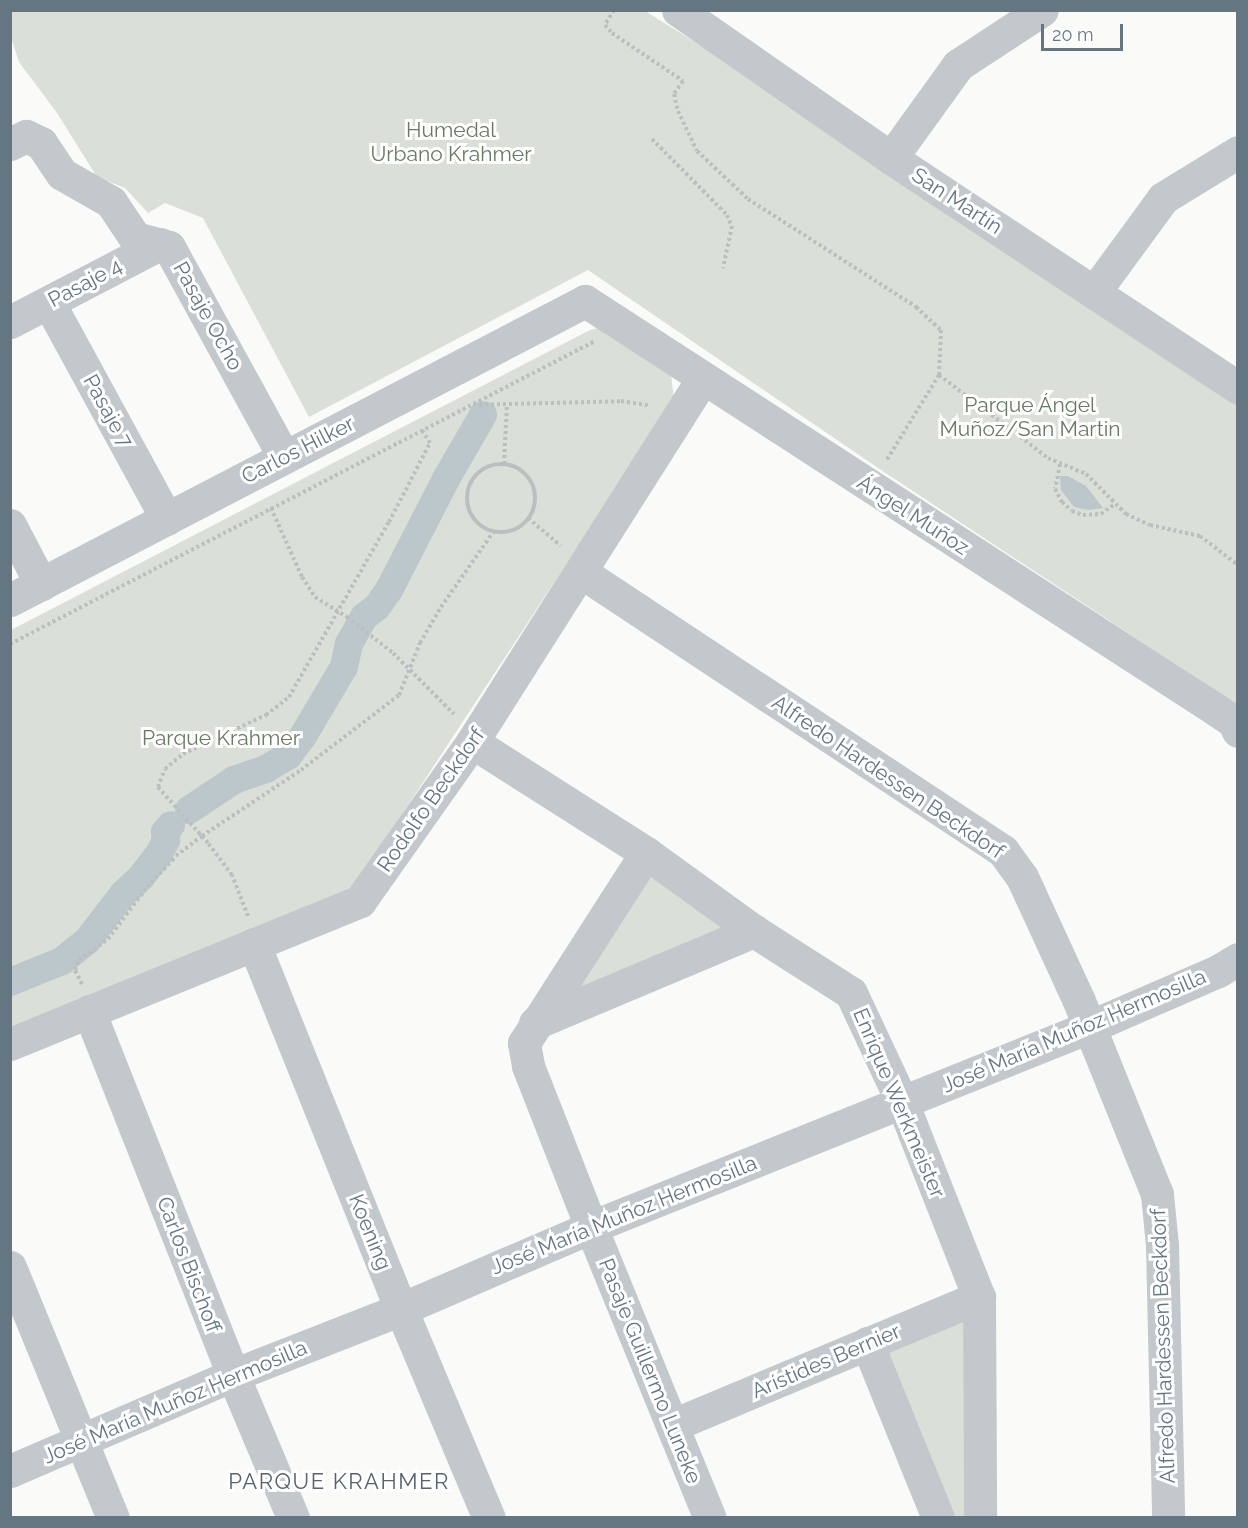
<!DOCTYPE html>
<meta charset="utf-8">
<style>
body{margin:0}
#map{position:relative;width:1248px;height:1528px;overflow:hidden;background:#fafaf8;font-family:Raleway,sans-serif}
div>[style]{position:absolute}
.green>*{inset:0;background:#dadfd7}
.water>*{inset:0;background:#bbc7cb}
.canal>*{height:28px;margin:-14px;padding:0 14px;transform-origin:14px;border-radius:14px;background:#bbc7cb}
.path>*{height:4px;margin-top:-2px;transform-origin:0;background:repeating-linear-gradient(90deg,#bbbfc2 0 3px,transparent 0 6px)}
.path>.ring{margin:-2px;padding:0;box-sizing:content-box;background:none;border:4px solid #bbbfc2;border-radius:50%}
.minor>*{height:33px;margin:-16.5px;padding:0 16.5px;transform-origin:16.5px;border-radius:16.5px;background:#c3c8cc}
span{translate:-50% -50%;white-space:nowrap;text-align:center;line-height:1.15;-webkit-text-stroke:6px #fff;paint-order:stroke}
.park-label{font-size:21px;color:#687a64}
.street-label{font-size:21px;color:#657683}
.neighbourhood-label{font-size:22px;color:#57646e;letter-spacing:1.5px}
.frame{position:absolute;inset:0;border:12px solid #657683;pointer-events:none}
.scale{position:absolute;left:1041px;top:24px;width:82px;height:27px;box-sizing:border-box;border:3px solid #657683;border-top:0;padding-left:8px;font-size:18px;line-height:21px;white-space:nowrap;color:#657683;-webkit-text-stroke:4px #fff;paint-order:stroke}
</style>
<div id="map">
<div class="green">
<i style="clip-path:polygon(10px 11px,645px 11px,780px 95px,1237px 402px,1237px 705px,881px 470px,588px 270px,309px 417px,203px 218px,165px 203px,148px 213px,125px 188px,97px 177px,57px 113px,19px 62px,11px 37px)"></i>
<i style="clip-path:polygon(604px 327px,671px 375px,674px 400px,351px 892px,11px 1032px,11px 630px,590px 330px)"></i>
<i style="clip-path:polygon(662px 874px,731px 930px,571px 999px,643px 878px)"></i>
<i style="clip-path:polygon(955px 1314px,969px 1321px,971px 1517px,946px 1517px,882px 1359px,887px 1344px)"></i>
</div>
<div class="water">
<i style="clip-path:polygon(1060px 476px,1068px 476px,1086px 486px,1103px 508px,1088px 510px,1074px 507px,1061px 490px)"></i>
</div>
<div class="canal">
<i style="left:189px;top:810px;width:54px;rotate:-33.7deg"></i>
<i style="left:234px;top:780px;width:34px;rotate:-19deg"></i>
<i style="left:266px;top:769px;width:26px;rotate:-31deg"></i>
<i style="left:288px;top:756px;width:25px;rotate:-53deg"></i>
<i style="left:303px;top:736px;width:80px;rotate:-59.3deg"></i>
<i style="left:344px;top:667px;width:24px;rotate:-78deg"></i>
<i style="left:349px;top:644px;width:31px;rotate:-61deg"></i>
<i style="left:364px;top:617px;width:16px;rotate:-38deg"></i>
<i style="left:377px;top:607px;width:21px;rotate:-55deg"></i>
<i style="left:389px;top:590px;width:125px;rotate:-62.8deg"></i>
<i style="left:446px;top:479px;width:74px;rotate:-60deg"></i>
<i style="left:10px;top:982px;width:56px;rotate:-22deg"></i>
<i style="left:62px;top:961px;width:32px;rotate:-39deg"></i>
<i style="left:87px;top:941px;width:59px;rotate:-52.5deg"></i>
<i style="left:123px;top:894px;width:25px;rotate:-43deg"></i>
<i style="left:141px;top:877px;width:29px;rotate:-52deg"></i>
<i style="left:159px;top:854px;width:16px;rotate:-63deg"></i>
<i style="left:166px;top:840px;width:8px;rotate:-97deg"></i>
<i style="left:165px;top:832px;width:9px;rotate:-49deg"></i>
</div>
<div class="path">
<i style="left:614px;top:10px;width:17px;rotate:121deg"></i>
<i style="left:605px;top:25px;width:11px;rotate:49deg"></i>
<i style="left:612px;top:33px;width:86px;rotate:34.1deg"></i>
<i style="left:683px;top:81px;width:16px;rotate:125deg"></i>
<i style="left:674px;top:94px;width:17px;rotate:77deg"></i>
<i style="left:678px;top:111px;width:44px;rotate:64.6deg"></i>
<i style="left:697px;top:151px;width:70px;rotate:43.3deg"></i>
<i style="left:748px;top:199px;width:200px;rotate:32.7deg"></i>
<i style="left:916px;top:307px;width:34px;rotate:43deg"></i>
<i style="left:941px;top:330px;width:45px;rotate:92.5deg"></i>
<i style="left:939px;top:375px;width:101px;rotate:121.6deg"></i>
<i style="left:652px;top:139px;width:107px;rotate:45.4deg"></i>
<i style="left:727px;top:215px;width:12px;rotate:66deg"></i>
<i style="left:732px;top:226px;width:43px;rotate:102.1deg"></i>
<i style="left:939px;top:375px;width:137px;rotate:37.3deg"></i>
<i style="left:1048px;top:458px;width:41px;rotate:22.8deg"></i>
<i style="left:1086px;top:474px;width:57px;rotate:45deg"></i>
<i style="left:1126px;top:514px;width:26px;rotate:25deg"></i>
<i style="left:1150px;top:525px;width:51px;rotate:12.4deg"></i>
<i style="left:1200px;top:536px;width:48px;rotate:37.3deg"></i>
<i style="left:473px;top:405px;width:148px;rotate:-1.5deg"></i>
<i style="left:621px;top:401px;width:30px;rotate:9deg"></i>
<i style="left:504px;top:464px;width:60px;rotate:-87.1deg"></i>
<i style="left:1060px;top:464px;width:25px;rotate:101deg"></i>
<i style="left:1055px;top:489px;width:15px;rotate:62deg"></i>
<i style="left:1062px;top:502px;width:13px;rotate:42deg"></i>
<i style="left:1072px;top:511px;width:12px;rotate:20deg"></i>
<i style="left:1083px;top:515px;width:18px;rotate:-3deg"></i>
<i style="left:1101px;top:514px;width:17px;rotate:-36deg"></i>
<i class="ring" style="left:467px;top:464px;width:64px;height:64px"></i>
<i style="left:271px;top:508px;width:76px;rotate:65.8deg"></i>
<i style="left:302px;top:577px;width:24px;rotate:57deg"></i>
<i style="left:315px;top:597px;width:38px;rotate:32deg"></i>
<i style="left:347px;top:617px;width:58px;rotate:38deg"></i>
<i style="left:393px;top:653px;width:86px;rotate:45deg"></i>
<i style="left:528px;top:518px;width:43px;rotate:40.3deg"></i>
<i style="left:10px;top:644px;width:657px;rotate:-27.38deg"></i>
<i style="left:248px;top:916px;width:44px;rotate:-111.3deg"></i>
<i style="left:232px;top:875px;width:40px;rotate:-127deg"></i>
<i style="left:208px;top:843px;width:75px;rotate:-131.8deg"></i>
<i style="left:158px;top:787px;width:19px;rotate:-69deg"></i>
<i style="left:165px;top:769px;width:23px;rotate:-40deg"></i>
<i style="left:183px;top:754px;width:92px;rotate:-25.2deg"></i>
<i style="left:266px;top:715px;width:29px;rotate:-38deg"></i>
<i style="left:289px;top:697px;width:202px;rotate:-60.3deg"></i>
<i style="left:389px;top:522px;width:89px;rotate:-62.6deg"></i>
<i style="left:430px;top:443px;width:15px;rotate:-122deg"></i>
<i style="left:82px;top:984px;width:16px;rotate:-117deg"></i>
<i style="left:75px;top:970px;width:11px;rotate:-68deg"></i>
<i style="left:79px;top:960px;width:36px;rotate:-36deg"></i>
<i style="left:108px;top:939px;width:65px;rotate:-53.1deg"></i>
<i style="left:147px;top:887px;width:42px;rotate:-46.9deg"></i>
<i style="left:176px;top:856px;width:33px;rotate:-38deg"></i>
<i style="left:202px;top:836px;width:119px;rotate:-33.7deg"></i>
<i style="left:301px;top:770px;width:123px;rotate:-37.4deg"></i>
<i style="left:399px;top:695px;width:56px;rotate:-68deg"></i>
<i style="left:420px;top:643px;width:42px;rotate:-59.7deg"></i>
<i style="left:441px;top:607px;width:93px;rotate:-55.1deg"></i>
</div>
<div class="minor">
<i style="left:678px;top:10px;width:259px;rotate:34.8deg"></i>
<i style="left:891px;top:158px;width:416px;rotate:33.5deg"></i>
<i style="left:10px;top:144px;width:18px;rotate:-27deg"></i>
<i style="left:26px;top:136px;width:17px;rotate:25deg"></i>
<i style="left:41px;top:143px;width:37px;rotate:56deg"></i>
<i style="left:62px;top:174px;width:56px;rotate:29.7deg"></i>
<i style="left:111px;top:202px;width:43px;rotate:56.3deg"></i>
<i style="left:135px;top:238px;width:35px;rotate:15deg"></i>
<i style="left:169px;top:247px;width:239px;rotate:61.3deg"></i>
<i style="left:891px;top:158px;width:115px;rotate:-54.2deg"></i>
<i style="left:958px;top:65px;width:100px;rotate:-33.2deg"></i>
<i style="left:1095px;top:291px;width:115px;rotate:-53.8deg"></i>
<i style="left:1163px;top:198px;width:88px;rotate:-31.5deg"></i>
<i style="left:49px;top:303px;width:246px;rotate:61.4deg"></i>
<i style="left:10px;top:322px;width:169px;rotate:-27.5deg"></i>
<i style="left:10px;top:525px;width:67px;rotate:62.3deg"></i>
<i style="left:581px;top:572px;width:506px;rotate:33.47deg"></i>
<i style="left:1003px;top:851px;width:32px;rotate:54deg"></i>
<i style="left:1022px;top:877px;width:136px;rotate:65.3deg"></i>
<i style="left:1079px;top:1001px;width:208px;rotate:68deg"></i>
<i style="left:1157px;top:1194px;width:51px;rotate:84.4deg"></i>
<i style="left:1162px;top:1245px;width:273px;rotate:88.7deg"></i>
<i style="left:10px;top:600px;width:648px;rotate:-27.47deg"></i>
<i style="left:585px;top:301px;width:751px;rotate:32.93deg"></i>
<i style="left:1215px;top:709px;width:23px;rotate:34deg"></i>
<i style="left:1234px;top:722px;width:10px;rotate:66deg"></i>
<i style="left:472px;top:742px;width:206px;rotate:32.5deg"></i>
<i style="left:646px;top:853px;width:133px;rotate:35.8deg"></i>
<i style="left:754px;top:931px;width:115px;rotate:32.6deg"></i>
<i style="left:851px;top:993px;width:120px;rotate:64.9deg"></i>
<i style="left:902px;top:1102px;width:210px;rotate:68.5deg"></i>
<i style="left:979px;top:1297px;width:221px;rotate:89.7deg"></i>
<i style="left:646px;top:853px;width:226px;rotate:122.7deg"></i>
<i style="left:524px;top:1043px;width:23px;rotate:80deg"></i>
<i style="left:528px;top:1066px;width:173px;rotate:68.6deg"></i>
<i style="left:591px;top:1227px;width:314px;rotate:67.8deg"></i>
<i style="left:254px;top:944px;width:393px;rotate:68.1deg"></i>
<i style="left:401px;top:1309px;width:227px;rotate:67.2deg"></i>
<i style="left:89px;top:1011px;width:391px;rotate:68.4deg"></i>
<i style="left:233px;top:1375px;width:155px;rotate:67.2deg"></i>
<i style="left:535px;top:1023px;width:238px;rotate:-22.8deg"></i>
<i style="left:10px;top:1044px;width:378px;rotate:-22.2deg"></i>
<i style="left:360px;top:901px;width:194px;rotate:-54.8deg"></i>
<i style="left:472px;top:742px;width:430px;rotate:-57.6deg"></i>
<i style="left:10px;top:1267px;width:271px;rotate:67.7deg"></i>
<i style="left:867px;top:1343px;width:189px;rotate:67.9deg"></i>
<i style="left:673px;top:1425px;width:332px;rotate:-22.7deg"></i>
<i style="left:10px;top:1471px;width:243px;rotate:-23.3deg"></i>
<i style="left:233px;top:1375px;width:180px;rotate:-21.4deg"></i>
<i style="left:401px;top:1309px;width:207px;rotate:-23.3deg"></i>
<i style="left:591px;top:1227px;width:537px;rotate:-21.88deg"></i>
<i style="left:1089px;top:1027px;width:141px;rotate:-23.5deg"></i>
<i style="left:1218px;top:971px;width:23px;rotate:-31deg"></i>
</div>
<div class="park-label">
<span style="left:451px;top:142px">Humedal<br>Urbano Krahmer</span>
<span style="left:1030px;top:417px">Parque Ángel<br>Muñoz/San Martin</span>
<span style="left:221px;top:738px">Parque Krahmer</span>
</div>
<div class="street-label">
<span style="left:957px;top:201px;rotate:33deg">San Martín</span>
<span style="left:85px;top:283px;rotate:-28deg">Pasaje 4</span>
<span style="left:208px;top:316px;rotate:61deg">Pasaje Ocho</span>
<span style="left:108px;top:411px;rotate:61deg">Pasaje 7</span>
<span style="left:298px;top:450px;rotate:-27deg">Carlos Hilker</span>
<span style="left:913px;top:515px;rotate:33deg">Ángel Muñoz</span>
<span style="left:888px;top:777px;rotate:34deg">Alfredo Hardessen Beckdorf</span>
<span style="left:431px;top:800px;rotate:-55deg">Rodolfo Beckdorf</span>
<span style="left:1074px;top:1031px;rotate:-23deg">José María Muñoz Hermosilla</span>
<span style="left:899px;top:1103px;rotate:67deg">Enrique Werkmeister</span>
<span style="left:624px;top:1215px;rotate:-22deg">José María Muñoz Hermosilla</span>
<span style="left:370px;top:1232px;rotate:68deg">Koening</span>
<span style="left:189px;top:1265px;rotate:69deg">Carlos Bischoff</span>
<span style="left:1163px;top:1346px;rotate:-92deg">Alfredo Hardessen Beckdorf</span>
<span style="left:826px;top:1361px;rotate:-23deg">Arístides Bernier</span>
<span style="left:650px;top:1371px;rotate:68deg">Pasaje Guillermo Luneke</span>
<span style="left:175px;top:1402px;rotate:-23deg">José María Muñoz Hermosilla</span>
</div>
<div class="neighbourhood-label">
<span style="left:339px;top:1482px">PARQUE KRAHMER</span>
</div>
<div class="frame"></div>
<div class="scale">20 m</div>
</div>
